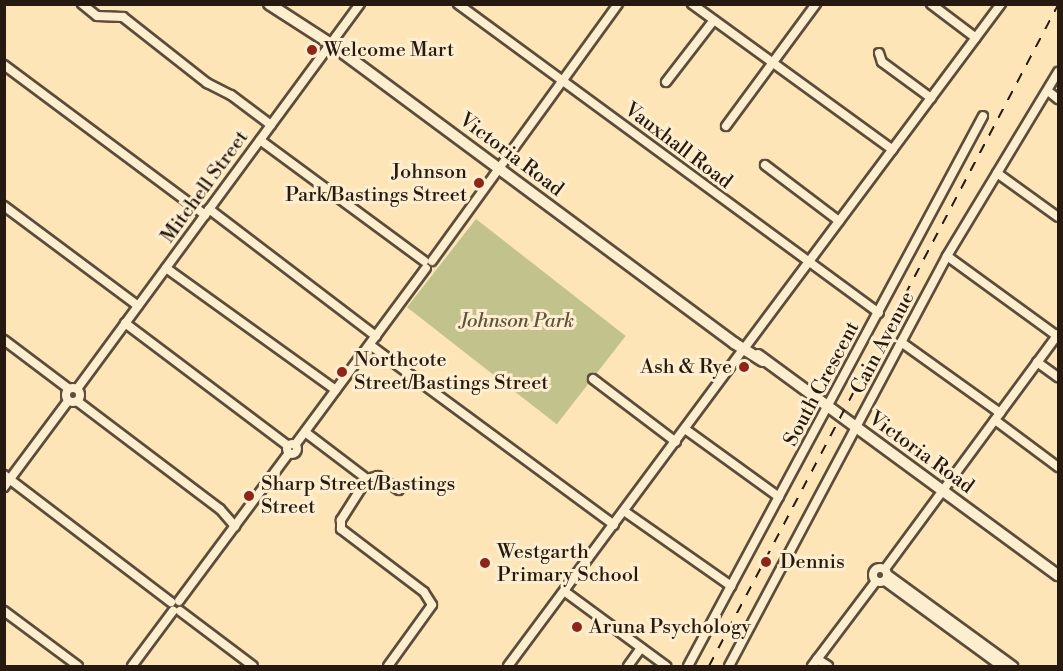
<!DOCTYPE html>
<style>
body{margin:0}
#map{position:relative;width:1063px;height:671px;overflow:hidden;background:#fde5b7;font-family:"Libre Bodoni",serif}
div>[style]{position:absolute}
.green>*{inset:0;background:#c2c38c;transform-origin:0 0}
.roads{filter:drop-shadow(2px 0 #5c4c3a) drop-shadow(-2px 0 #5c4c3a) drop-shadow(0 2px #5c4c3a) drop-shadow(0 -2px #5c4c3a)}
.street>*{height:8px;margin:-4px;padding:0 4px;transform-origin:4px;border-radius:4px;background:#feeed0}
.street>.ring{margin:-4px;padding:0;box-sizing:content-box;background:none;border:8px solid #feeed0;border-radius:50%}
.secondary>*{height:10px;margin:-5px;padding:0 5px;transform-origin:5px;border-radius:5px;background:#feeed0}
.rail>*{height:2px;margin-top:-1px;transform-origin:0;background:repeating-linear-gradient(90deg,#261910 0 10px,transparent 0 20px)}
.dots>*{width:16px;height:16px;translate:-50% -50%;box-sizing:border-box;border:3px solid #feeed0;border-radius:50%}
span{translate:-50% -50%;white-space:nowrap;text-align:center;line-height:1.15;-webkit-text-stroke:6px #feeed0;paint-order:stroke}
.poi-label{font-size:20px;color:#261910}
.left{translate:0 -50%;text-align:left}
.right{translate:-100% -50%;text-align:right}
.street-label{font-size:20px;color:#261910}
.park-label{font-size:20px;color:#5d543b;font-style:italic}
.frame{position:absolute;inset:0;border:6px solid #261910;pointer-events:none}
</style>
<div id="map">
<div class="green">
<i style="left:476px;top:219px;width:190px;height:112px;rotate:38deg"></i>
</div>
<div class="roads">
<div class="street">
<i style="left:82px;top:4px;width:19px;rotate:39deg"></i>
<i style="left:97px;top:16px;width:26px;rotate:2deg"></i>
<i style="left:123px;top:17px;width:107px;rotate:38.2deg"></i>
<i style="left:207px;top:83px;width:27px;rotate:27deg"></i>
<i style="left:231px;top:95px;width:50px;rotate:36.9deg"></i>
<i style="left:458px;top:4px;width:522px;rotate:36.28deg"></i>
<i style="left:692px;top:4px;width:248px;rotate:36deg"></i>
<i style="left:931px;top:4px;width:56px;rotate:37.1deg"></i>
<i style="left:879px;top:53px;width:9px;rotate:72deg"></i>
<i style="left:882px;top:62px;width:61px;rotate:36.3deg"></i>
<i style="left:4px;top:65px;width:251px;rotate:36.7deg"></i>
<i style="left:666px;top:82px;width:78px;rotate:-52.3deg"></i>
<i style="left:1048px;top:91px;width:13px;rotate:39deg"></i>
<i style="left:726px;top:126px;width:152px;rotate:-53.6deg"></i>
<i style="left:260px;top:140px;width:204px;rotate:36.4deg"></i>
<i style="left:765px;top:165px;width:93px;rotate:37.1deg"></i>
<i style="left:997px;top:173px;width:75px;rotate:35.8deg"></i>
<i style="left:4px;top:206px;width:167px;rotate:36.7deg"></i>
<i style="left:209px;top:209px;width:210px;rotate:37.3deg"></i>
<i style="left:947px;top:256px;width:136px;rotate:36deg"></i>
<i style="left:432px;top:261px;width:317px;rotate:-54.1deg"></i>
<i style="left:166px;top:268px;width:209px;rotate:35.7deg"></i>
<i style="left:125px;top:323px;width:204px;rotate:37deg"></i>
<i style="left:4px;top:340px;width:81px;rotate:37deg"></i>
<i style="left:901px;top:342px;width:122px;rotate:35.6deg"></i>
<i style="left:370px;top:345px;width:303px;rotate:36.4deg"></i>
<i style="left:746px;top:346px;width:427px;rotate:-53.3deg"></i>
<i style="left:1037px;top:362px;width:26px;rotate:36deg"></i>
<i style="left:593px;top:379px;width:104px;rotate:37.2deg"></i>
<i class="ring" style="left:66px;top:388px;width:6px;height:6px"></i>
<i style="left:77px;top:389px;width:478px;rotate:-53.7deg"></i>
<i style="left:77px;top:401px;width:179px;rotate:37.1deg"></i>
<i style="left:220px;top:509px;width:23px;rotate:49deg"></i>
<i style="left:995px;top:420px;width:79px;rotate:36.7deg"></i>
<i style="left:685px;top:429px;width:116px;rotate:35.9deg"></i>
<i style="left:305px;top:432px;width:78px;rotate:37.2deg"></i>
<i class="ring" style="left:287px;top:444px;width:2px;height:2px"></i>
<i style="left:295px;top:445px;width:220px;rotate:-53.5deg"></i>
<i style="left:4px;top:475px;width:210px;rotate:37.3deg"></i>
<i style="left:367px;top:479px;width:49px;rotate:122.4deg"></i>
<i style="left:341px;top:520px;width:9px;rotate:90deg"></i>
<i style="left:341px;top:529px;width:104px;rotate:37.2deg"></i>
<i style="left:424px;top:592px;width:15px;rotate:58deg"></i>
<i style="left:432px;top:605px;width:75px;rotate:125.8deg"></i>
<i style="left:367px;top:479px;width:11px;rotate:-15deg"></i>
<i style="left:378px;top:476px;width:25px;rotate:34deg"></i>
<i style="left:4px;top:487px;width:107px;rotate:-53.3deg"></i>
<i style="left:624px;top:511px;width:131px;rotate:35deg"></i>
<i class="ring" style="left:873px;top:568px;width:6px;height:6px"></i>
<i style="left:885px;top:569px;width:292px;rotate:-53.6deg"></i>
<i style="left:888px;top:575px;width:155px;rotate:36.1deg"></i>
<i style="left:885px;top:581px;width:144px;rotate:36.2deg"></i>
<i style="left:564px;top:591px;width:127px;rotate:36.3deg"></i>
<i style="left:179px;top:601px;width:184px;rotate:-53.4deg"></i>
<i style="left:4px;top:611px;width:92px;rotate:36.6deg"></i>
<i style="left:180px;top:611px;width:91px;rotate:37deg"></i>
<i style="left:817px;top:659px;width:13px;rotate:32deg"></i>
<i style="left:132px;top:666px;width:69px;rotate:-53.3deg"></i>
<i style="left:508px;top:666px;width:394px;rotate:-53.4deg"></i>
<i style="left:628px;top:666px;width:22px;rotate:-54deg"></i>
<i style="left:688px;top:666px;width:624px;rotate:-61.79deg"></i>
<i style="left:729px;top:666px;width:464px;rotate:-62deg"></i>
<i style="left:947px;top:256px;width:215px;rotate:-58.9deg"></i>
<i style="left:812px;top:666px;width:106px;rotate:-53deg"></i>
</div>
<div class="secondary">
<i style="left:269px;top:4px;width:74px;rotate:32.8deg"></i>
<i style="left:331px;top:44px;width:502px;rotate:36.57deg"></i>
<i style="left:734px;top:343px;width:34px;rotate:32deg"></i>
<i style="left:758px;top:355px;width:372px;rotate:36.3deg"></i>
</div>
</div>
<div class="rail">
<i style="left:709px;top:666px;width:747px;rotate:-62.17deg"></i>
</div>
<div class="dots">
<i style="left:312px;top:50px;background:#8f2418"></i>
<i style="left:479px;top:183px;background:#8f2418"></i>
<i style="left:744px;top:367px;background:#8f2418"></i>
<i style="left:342px;top:372px;background:#8f2418"></i>
<i style="left:249px;top:496px;background:#8f2418"></i>
<i style="left:766px;top:562px;background:#8f2418"></i>
<i style="left:485px;top:563px;background:#8f2418"></i>
<i style="left:577px;top:627px;background:#8f2418"></i>
</div>
<div class="poi-label">
<span class="left" style="left:324px;top:50px">Welcome Mart</span>
<span class="right" style="left:467px;top:184px">Johnson<br>Park/Bastings Street</span>
<span class="left" style="left:354px;top:372px">Northcote<br>Street/Bastings Street</span>
<span class="right" style="left:732px;top:367px">Ash &amp; Rye</span>
<span class="left" style="left:261px;top:496px">Sharp Street/Bastings<br>Street</span>
<span class="left" style="left:497px;top:564px">Westgarth<br>Primary School</span>
<span class="left" style="left:780px;top:562px">Dennis</span>
<span class="left" style="left:589px;top:627px">Aruna Psychology</span>
</div>
<div class="street-label">
<span style="left:678px;top:146px;rotate:37deg">Vauxhall Road</span>
<span style="left:511px;top:155px;rotate:37deg">Victoria Road</span>
<span style="left:205px;top:187px;rotate:-54deg">Mitchell Street</span>
<span style="left:883px;top:343px;rotate:-62deg">Cain Avenue</span>
<span style="left:822px;top:384px;rotate:-62deg">South Crescent</span>
<span style="left:921px;top:453px;rotate:36deg">Victoria Road</span>
</div>
<div class="park-label">
<span style="left:517px;top:321px">Johnson Park</span>
</div>
<div class="frame"></div>
</div>
